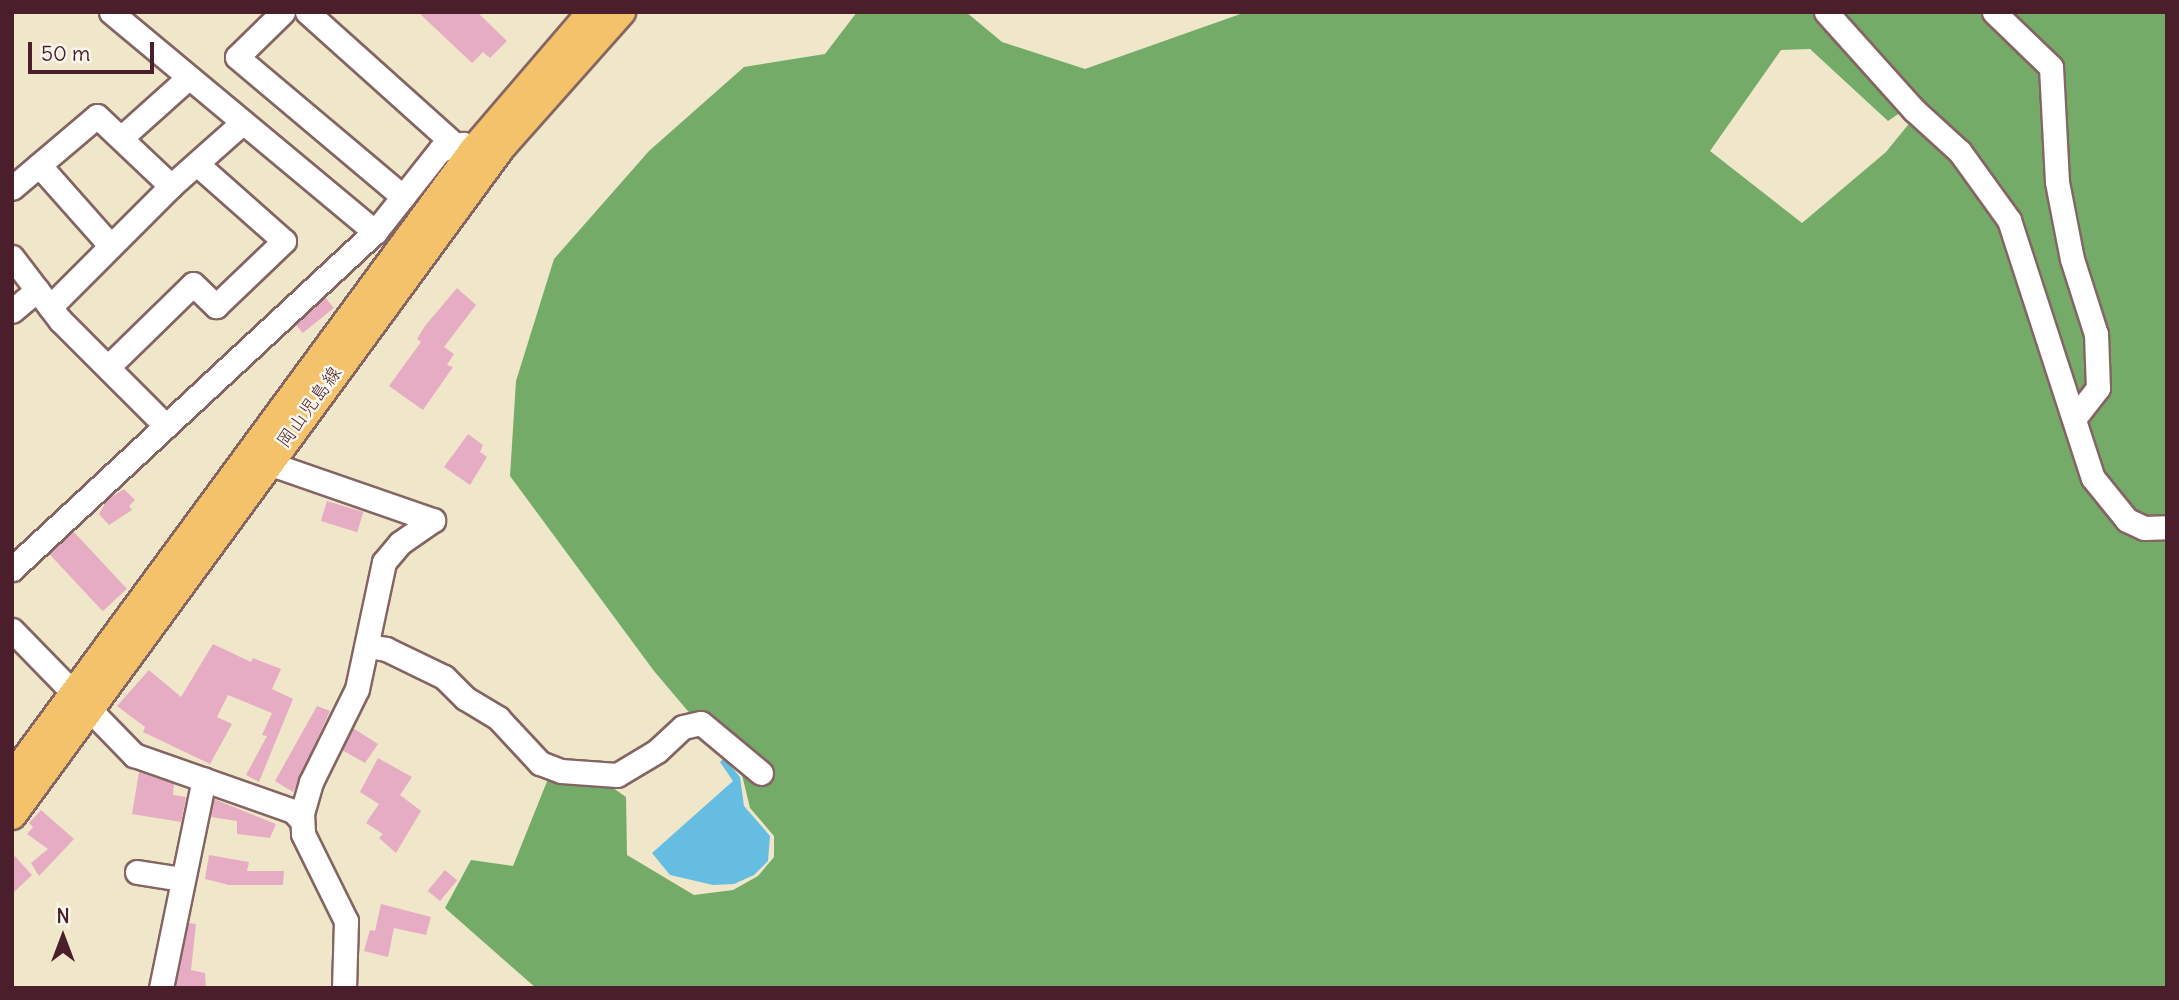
<!DOCTYPE html>
<meta charset="utf-8">
<style>
body{margin:0}
#map{position:relative;width:2179px;height:1000px;overflow:hidden;background:#f0e7cb;font-family:Delius,"Klee One",sans-serif}
div>[style]{position:absolute}
.forest>*{inset:0;background:#74ab68}
.water>*{inset:0;background:#65bde2}
.building>*{inset:0;background:#e6acc3;transform-origin:0 0}
.roads{filter:drop-shadow(2px 0 #846563) drop-shadow(-2px 0 #846563) drop-shadow(0 2px #846563) drop-shadow(0 -2px #846563)}
.minor>*{height:23px;margin:-11.5px;padding:0 11.5px;transform-origin:11.5px;border-radius:11.5px;background:#fff}
.major>*{height:28px;margin:-14px;padding:0 14px;transform-origin:14px;border-radius:14px;background:#f3c26a}
span{translate:-50% -50%;white-space:nowrap;text-align:center;line-height:1.15;-webkit-text-stroke:5px #fbf7ec;paint-order:stroke}
.street-label{font-size:19px;color:#4a1f2b}
.frame{position:absolute;inset:0;border:14px solid #4a1f2b;pointer-events:none}
.north{position:absolute;left:28px;top:902px;width:70px;height:70px;-webkit-text-stroke:5px #fbf7ec;paint-order:stroke;rotate:0deg;font-size:19px;font-weight:700;line-height:28px;text-align:center;color:#4a1f2b}
.north::after{content:'';display:block;margin:auto;width:24px;height:32px;background:#4a1f2b;clip-path:polygon(50% 0,100% 100%,50% 72%,0 100%)}
.scale{position:absolute;left:28px;top:42px;width:126px;height:32px;box-sizing:border-box;border:4px solid #4a1f2b;border-top:0;padding-left:9px;font-size:21px;line-height:24px;white-space:nowrap;color:#4a1f2b;-webkit-text-stroke:5px #fbf7ec;paint-order:stroke}
</style>
<div id="map">
<div class="forest">
<i style="clip-path:polygon(evenodd,857px 12px,966px 12px,1002px 42px,1085px 69px,1246px 12px,2167px 12px,2167px 988px,536px 988px,445px 908px,471px 860px,513px 866px,550px 774px,606px 783px,626px 797px,627px 855px,694px 895px,733px 890px,758px 876px,774px 857px,774px 836px,750px 808px,742px 775px,654px 671px,510px 476px,516px 381px,554px 259px,649px 151px,744px 67px,825px 54px,857px 12px,1810px 49px,1888px 121px,1904px 110px,1912px 120px,1886px 152px,1802px 223px,1710px 151px,1781px 50px,1810px 49px)"></i>
</div>
<div class="water">
<i style="clip-path:polygon(724px 758px,740px 777px,744px 806px,770px 836px,768px 861px,754px 875px,734px 884px,713px 885px,670px 875px,652px 853px,733px 781px,720px 762px)"></i>
</div>
<div class="building">
<i style="clip-path:polygon(418px 12px,477px 12px,507px 41px,490px 58px,483px 52px,472px 63px)"></i>
<i style="clip-path:polygon(457px 288px,476px 305px,444px 347px,454px 354px,447px 365px,453px 367px,423px 410px,389px 386px,421px 342px,417px 339px,425px 326px)"></i>
<i style="left:325px;top:297px;width:14px;height:40px;rotate:51deg"></i>
<i style="clip-path:polygon(468px 434px,483px 445px,480px 452px,487px 457px,470px 485px,444px 467px)"></i>
<i style="clip-path:polygon(124px 489px,135px 500px,129px 506px,132px 510px,109px 525px,99px 514px,107px 500px)"></i>
<i style="left:327px;top:501px;width:38px;height:21px;rotate:17deg"></i>
<i style="left:73px;top:531px;width:79px;height:33px;rotate:47deg"></i>
<i style="clip-path:polygon(213px 644px,251px 662px,253px 658px,281px 669px,272px 689px,293px 699px,259px 782px,246px 775px,267px 736px,262px 735px,272px 713px,228px 695px,217px 717px,232px 724px,210px 764px,143px 732px,145px 727px,117px 706px,149px 670px,181px 697px)"></i>
<i style="clip-path:polygon(317px 706px,330px 711px,293px 792px,275px 781px)"></i>
<i style="clip-path:polygon(353px 728px,378px 744px,365px 763px,342px 750px)"></i>
<i style="clip-path:polygon(378px 758px,412px 777px,400px 795px,421px 811px,396px 853px,379px 838px,383px 834px,366px 823px,379px 804px,360px 792px)"></i>
<i style="clip-path:polygon(139px 772px,174px 784px,173px 795px,186px 797px,181px 822px,132px 814px)"></i>
<i style="clip-path:polygon(214px 799px,276px 824px,270px 838px,237px 834px,237px 821px,211px 817px)"></i>
<i style="clip-path:polygon(41px 810px,74px 839px,39px 876px,31px 863px,48px 849px,27px 834px,33px 827px,29px 823px)"></i>
<i style="clip-path:polygon(12px 853px,32px 875px,12px 894px)"></i>
<i style="clip-path:polygon(209px 855px,249px 862px,247px 871px,284px 871px,283px 885px,229px 885px,205px 879px)"></i>
<i style="left:445px;top:870px;width:16px;height:27px;rotate:40deg"></i>
<i style="clip-path:polygon(381px 904px,431px 917px,426px 935px,394px 928px,388px 957px,364px 951px,370px 930px,375px 931px)"></i>
<i style="clip-path:polygon(189px 923px,196px 924px,191px 970px,205px 973px,206px 988px,175px 988px)"></i>
</div>
<div class="roads">
<div class="minor">
<i style="left:111px;top:12px;width:344px;rotate:39.8deg"></i>
<i style="left:283px;top:12px;width:64px;rotate:135.6deg"></i>
<i style="left:237px;top:57px;width:217px;rotate:40.1deg"></i>
<i style="left:307px;top:12px;width:198px;rotate:41.9deg"></i>
<i style="left:1826px;top:12px;width:132px;rotate:48.1deg"></i>
<i style="left:1914px;top:110px;width:62px;rotate:42.4deg"></i>
<i style="left:1960px;top:152px;width:84px;rotate:54.2deg"></i>
<i style="left:2009px;top:220px;width:271px;rotate:72deg"></i>
<i style="left:2093px;top:478px;width:54px;rotate:51deg"></i>
<i style="left:2127px;top:520px;width:19px;rotate:25deg"></i>
<i style="left:2144px;top:528px;width:23px;rotate:-2deg"></i>
<i style="left:1994px;top:12px;width:79px;rotate:44deg"></i>
<i style="left:2051px;top:67px;width:115px;rotate:87deg"></i>
<i style="left:2057px;top:182px;width:78px;rotate:79deg"></i>
<i style="left:2072px;top:259px;width:79px;rotate:72.3deg"></i>
<i style="left:2096px;top:334px;width:54px;rotate:87.9deg"></i>
<i style="left:2098px;top:388px;width:37px;rotate:128deg"></i>
<i style="left:121px;top:138px;width:91px;rotate:-41.9deg"></i>
<i style="left:39px;top:165px;width:108px;rotate:48.4deg"></i>
<i style="left:12px;top:188px;width:111px;rotate:-40.3deg"></i>
<i style="left:97px;top:116px;width:102px;rotate:43.4deg"></i>
<i style="left:171px;top:186px;width:96px;rotate:-41.6deg"></i>
<i style="left:12px;top:257px;width:79px;rotate:52.7deg"></i>
<i style="left:60px;top:320px;width:150px;rotate:45deg"></i>
<i style="left:50px;top:307px;width:171px;rotate:-45deg"></i>
<i style="left:12px;top:311px;width:33px;rotate:-40deg"></i>
<i style="left:109px;top:366px;width:117px;rotate:-44.3deg"></i>
<i style="left:193px;top:284px;width:32px;rotate:44deg"></i>
<i style="left:216px;top:306px;width:94px;rotate:-43.7deg"></i>
<i style="left:284px;top:241px;width:116px;rotate:-138.5deg"></i>
<i style="left:268px;top:463px;width:175px;rotate:19.1deg"></i>
<i style="left:433px;top:520px;width:40px;rotate:145.1deg"></i>
<i style="left:400px;top:543px;width:25px;rotate:130deg"></i>
<i style="left:384px;top:562px;width:130px;rotate:102deg"></i>
<i style="left:357px;top:689px;width:104px;rotate:116.3deg"></i>
<i style="left:311px;top:782px;width:32px;rotate:106deg"></i>
<i style="left:302px;top:813px;width:21px;rotate:87deg"></i>
<i style="left:303px;top:834px;width:97px;rotate:63.7deg"></i>
<i style="left:346px;top:921px;width:67px;rotate:91.7deg"></i>
<i style="left:12px;top:569px;width:495px;rotate:-42.9deg"></i>
<i style="left:375px;top:232px;width:105px;rotate:-51.6deg"></i>
<i style="left:440px;top:150px;width:24px;rotate:-15deg"></i>
<i style="left:463px;top:144px;width:12px;rotate:35deg"></i>
<i style="left:12px;top:630px;width:175px;rotate:45.7deg"></i>
<i style="left:134px;top:755px;width:169px;rotate:19.4deg"></i>
<i style="left:293px;top:811px;width:12px;rotate:48deg"></i>
<i style="left:368px;top:646px;width:18px;rotate:9deg"></i>
<i style="left:386px;top:649px;width:64px;rotate:25.8deg"></i>
<i style="left:444px;top:677px;width:30px;rotate:45deg"></i>
<i style="left:465px;top:698px;width:39px;rotate:31deg"></i>
<i style="left:498px;top:718px;width:62px;rotate:47deg"></i>
<i style="left:540px;top:763px;width:22px;rotate:21deg"></i>
<i style="left:561px;top:771px;width:56px;rotate:4.1deg"></i>
<i style="left:617px;top:775px;width:47px;rotate:-31deg"></i>
<i style="left:657px;top:751px;width:35px;rotate:-43deg"></i>
<i style="left:683px;top:727px;width:18px;rotate:-13deg"></i>
<i style="left:701px;top:723px;width:78px;rotate:39.8deg"></i>
<i style="left:137px;top:872px;width:46px;rotate:8.8deg"></i>
<i style="left:161px;top:988px;width:213px;rotate:-78.4deg"></i>
</div>
<div class="major">
<i style="left:12px;top:778px;width:778px;rotate:-53.67deg"></i>
<i style="left:473px;top:151px;width:183px;rotate:-49.4deg"></i>
<i style="left:12px;top:815px;width:828px;rotate:-53.79deg"></i>
<i style="left:501px;top:147px;width:181px;rotate:-48.4deg"></i>
</div>
</div>
<div class="street-label">
<span style="left:309px;top:407px;rotate:-54deg">岡山児島線</span>
</div>
<div class="frame"></div>
<div class="north">N</div>
<div class="scale">50 m</div>
</div>
